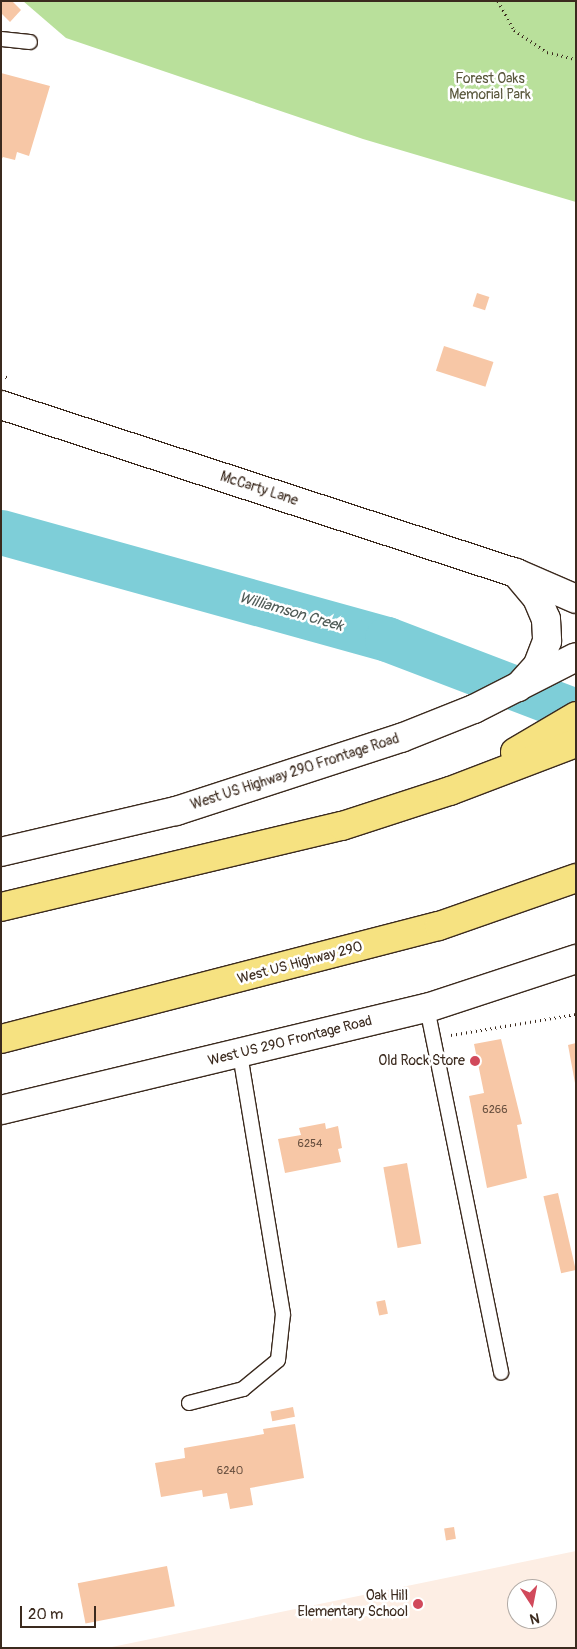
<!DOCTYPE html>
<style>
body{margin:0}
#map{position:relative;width:577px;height:1649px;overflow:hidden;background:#fff;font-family:Pangolin,sans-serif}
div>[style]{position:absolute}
.built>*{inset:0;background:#fdeee4}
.green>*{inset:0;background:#b9e09b}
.river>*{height:45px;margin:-22.5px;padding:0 22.5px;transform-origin:22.5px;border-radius:22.5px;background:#7eced8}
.building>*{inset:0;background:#f7c7a6;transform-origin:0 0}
.path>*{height:3px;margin-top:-1.5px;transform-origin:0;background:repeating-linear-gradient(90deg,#3b2a1e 0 1px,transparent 0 5px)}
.roads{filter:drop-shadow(1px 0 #3b2a1e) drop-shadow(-1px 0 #3b2a1e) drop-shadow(0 1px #3b2a1e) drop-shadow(0 -1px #3b2a1e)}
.service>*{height:14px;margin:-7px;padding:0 7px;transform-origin:7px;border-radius:7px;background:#fff}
.minor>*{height:28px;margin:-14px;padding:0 14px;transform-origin:14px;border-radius:14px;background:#fff}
.tertiary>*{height:28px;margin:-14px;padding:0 14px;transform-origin:14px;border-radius:14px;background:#fff}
.secondary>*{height:28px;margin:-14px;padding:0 14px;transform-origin:14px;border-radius:14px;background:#fff}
.motorway>*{height:28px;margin:-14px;padding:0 14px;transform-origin:14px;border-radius:14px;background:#f6e281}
.dots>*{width:14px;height:14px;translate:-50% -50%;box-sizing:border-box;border:2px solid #fff;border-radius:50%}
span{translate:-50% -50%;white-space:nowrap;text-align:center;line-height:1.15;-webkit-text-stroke:5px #fff;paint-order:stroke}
.number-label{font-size:11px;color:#6a5140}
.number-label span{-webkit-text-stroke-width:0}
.park-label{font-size:14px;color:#5a583d}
.street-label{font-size:14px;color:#3b2a1e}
.poi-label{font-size:14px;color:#3b2a1e}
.right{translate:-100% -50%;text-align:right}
.water-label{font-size:15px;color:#4f5b56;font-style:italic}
.frame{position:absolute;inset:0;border:2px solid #3b2a1e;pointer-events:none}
.north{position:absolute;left:507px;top:1579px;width:50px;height:50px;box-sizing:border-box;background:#fff;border:1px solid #b1aaa5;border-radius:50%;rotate:169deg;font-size:14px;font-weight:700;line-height:20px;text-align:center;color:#3b2a1e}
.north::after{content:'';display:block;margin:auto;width:18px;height:22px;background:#d1495b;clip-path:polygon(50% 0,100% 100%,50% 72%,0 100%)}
.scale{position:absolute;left:20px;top:1606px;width:76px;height:22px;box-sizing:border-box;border:2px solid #3b2a1e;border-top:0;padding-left:6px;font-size:15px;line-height:18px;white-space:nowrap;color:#3b2a1e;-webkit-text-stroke:4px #fff;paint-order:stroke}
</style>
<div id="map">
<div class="built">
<i style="clip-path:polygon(evenodd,576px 1551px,576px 1648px,107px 1648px,576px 1551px,517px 1589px,547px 1589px,547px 1619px,517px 1619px,517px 1589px)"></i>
</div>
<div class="green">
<i style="clip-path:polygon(23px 1px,576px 1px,576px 202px,363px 139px,66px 38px)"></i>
</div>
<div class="river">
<i style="left:1px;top:532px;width:401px;rotate:15.5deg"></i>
<i style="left:387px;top:639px;width:202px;rotate:20.9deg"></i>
</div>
<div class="building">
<i style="clip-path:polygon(1px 1px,12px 1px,21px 10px,10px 22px,1px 13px)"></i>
<i style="clip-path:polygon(1px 73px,50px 86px,29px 156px,17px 152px,15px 160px,3px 157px,1px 160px)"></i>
<i style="left:477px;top:293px;width:13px;height:14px;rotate:18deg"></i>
<i style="left:444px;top:346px;width:52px;height:26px;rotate:18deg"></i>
<i style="clip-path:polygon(501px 1039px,522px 1124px,517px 1125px,527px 1178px,487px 1188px,469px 1096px,484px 1093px,474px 1044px)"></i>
<i style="clip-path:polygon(576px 1043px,576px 1083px,575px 1083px,568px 1045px)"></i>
<i style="clip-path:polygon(325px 1123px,326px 1129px,338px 1126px,342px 1148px,338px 1149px,341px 1162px,285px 1173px,278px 1139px,301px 1135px,299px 1128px)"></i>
<i style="left:407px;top:1163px;width:82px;height:24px;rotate:80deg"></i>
<i style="left:558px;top:1193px;width:79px;height:15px;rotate:77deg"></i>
<i style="left:385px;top:1300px;width:14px;height:9px;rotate:78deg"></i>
<i style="left:293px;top:1407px;width:10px;height:23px;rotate:79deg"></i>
<i style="clip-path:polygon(295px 1424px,304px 1478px,250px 1488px,253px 1505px,230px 1509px,227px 1493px,203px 1497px,202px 1490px,161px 1497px,155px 1463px,185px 1458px,184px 1448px,264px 1434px,263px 1429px)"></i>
<i style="left:454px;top:1527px;width:12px;height:10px;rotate:81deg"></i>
<i style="left:167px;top:1566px;width:41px;height:91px;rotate:79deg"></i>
</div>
<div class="path">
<i style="left:498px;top:1px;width:33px;rotate:61deg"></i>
<i style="left:514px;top:30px;width:40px;rotate:34deg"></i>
<i style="left:547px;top:52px;width:30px;rotate:14deg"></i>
<i style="left:1px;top:375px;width:9px;rotate:21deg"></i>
<i style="left:451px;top:1035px;width:127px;rotate:-9.5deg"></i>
</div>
<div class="roads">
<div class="service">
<i style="left:1px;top:39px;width:29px;rotate:6deg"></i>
<i style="left:427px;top:1008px;width:372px;rotate:78.5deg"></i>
<i style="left:189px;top:1403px;width:56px;rotate:-14.5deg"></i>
<i style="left:243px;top:1389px;width:45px;rotate:-39.6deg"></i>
<i style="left:278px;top:1360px;width:46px;rotate:-83.8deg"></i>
<i style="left:283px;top:1314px;width:264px;rotate:-99.4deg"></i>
</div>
<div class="minor">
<i style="left:516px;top:573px;width:65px;rotate:23.4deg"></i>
</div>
<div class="tertiary">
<i style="left:1px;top:405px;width:542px;rotate:18.07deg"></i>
<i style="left:516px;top:573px;width:33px;rotate:50deg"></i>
<i style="left:537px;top:598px;width:23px;rotate:67deg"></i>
<i style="left:546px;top:619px;width:22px;rotate:87deg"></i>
<i style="left:547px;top:641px;width:26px;rotate:111deg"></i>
<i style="left:538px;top:665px;width:30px;rotate:132deg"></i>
</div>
<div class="secondary">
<i style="left:1px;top:852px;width:180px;rotate:-13.2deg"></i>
<i style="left:176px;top:811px;width:237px;rotate:-18deg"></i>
<i style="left:401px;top:738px;width:79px;rotate:-21.7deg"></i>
<i style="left:474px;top:709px;width:114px;rotate:-27deg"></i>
<i style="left:1px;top:1110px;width:438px;rotate:-13.5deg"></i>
<i style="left:427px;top:1008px;width:157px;rotate:-18.2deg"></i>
</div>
<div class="motorway">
<i style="left:515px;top:752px;width:71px;rotate:-30.5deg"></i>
<i style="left:1px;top:907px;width:350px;rotate:-13.4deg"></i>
<i style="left:342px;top:826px;width:114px;rotate:-18deg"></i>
<i style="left:450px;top:791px;width:135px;rotate:-20.9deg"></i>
<i style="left:1px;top:1039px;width:452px;rotate:-14.5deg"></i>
<i style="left:439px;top:926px;width:145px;rotate:-19.3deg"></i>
</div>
</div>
<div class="dots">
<i style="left:475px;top:1061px;background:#d1495b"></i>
<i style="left:418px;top:1604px;background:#d1495b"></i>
</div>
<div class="number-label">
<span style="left:495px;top:1110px">6266</span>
<span style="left:310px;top:1144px">6254</span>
<span style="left:230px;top:1471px">6240</span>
</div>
<div class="park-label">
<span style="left:490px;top:87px">Forest Oaks<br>Memorial Park</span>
</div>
<div class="street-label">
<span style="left:259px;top:489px;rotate:18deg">McCarty Lane</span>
<span style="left:295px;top:772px;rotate:-18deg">West US Highway 290 Frontage Road</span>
<span style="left:300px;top:963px;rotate:-15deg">West US Highway 290</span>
<span style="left:290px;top:1041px;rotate:-14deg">West US 290 Frontage Road</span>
</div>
<div class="poi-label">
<span class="right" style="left:465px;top:1061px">Old Rock Store</span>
<span class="right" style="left:408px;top:1604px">Oak Hill<br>Elementary School</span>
</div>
<div class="water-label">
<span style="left:291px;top:612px;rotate:16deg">Williamson Creek</span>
</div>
<div class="frame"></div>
<div class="north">N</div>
<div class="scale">20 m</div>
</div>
